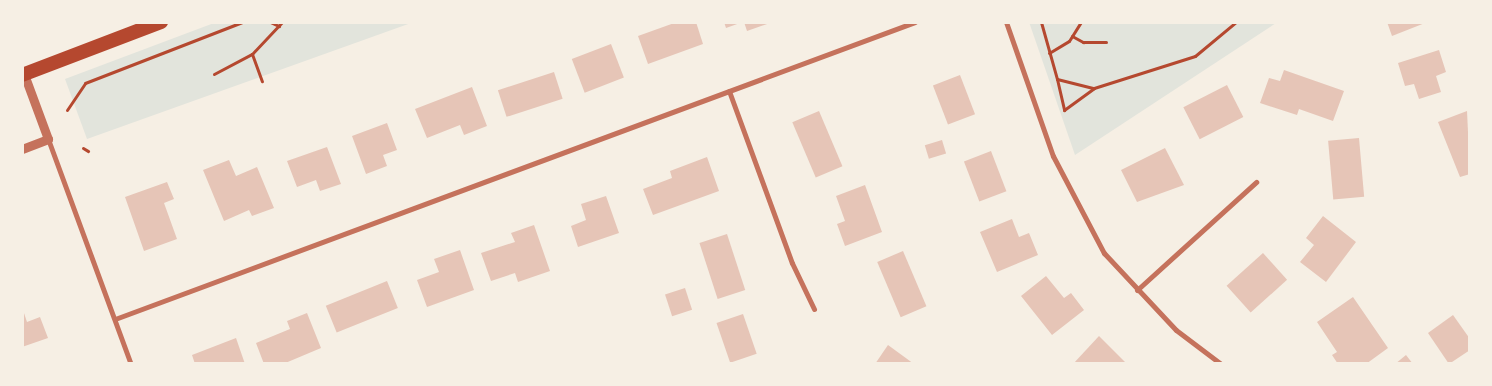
<!DOCTYPE html>
<style>
body{margin:0}
#map{position:relative;width:1492px;height:386px;overflow:hidden;background:#f6efe4;font-family:Mulish,sans-serif}
div>[style]{position:absolute}
.green>*{inset:0;background:#e2e4dc}
.building>*{inset:0;background:#e6c5b7;transform-origin:0 0}
.path>*{height:3px;margin:-1.5px;padding:0 1.5px;transform-origin:1.5px;border-radius:1.5px;background:#b5482f}
.minor>*{height:5px;margin:-2.5px;padding:0 2.5px;transform-origin:2.5px;border-radius:2.5px;background:#c5725c}
.tertiary>*{height:9px;margin:-4.5px;padding:0 4.5px;transform-origin:4.5px;border-radius:4.5px;background:#c5725c}
.trunk>*{height:14px;margin:-7px;padding:0 7px;transform-origin:7px;border-radius:7px;background:#b5482f}
span{translate:-50% -50%;white-space:nowrap;text-align:center;line-height:1.15;-webkit-text-stroke:5px #f6efe4;paint-order:stroke}
.frame{position:absolute;inset:0;border:24px solid #f6efe4;pointer-events:none}
</style>
<div id="map">
<div class="green">
<i style="clip-path:polygon(1029px 22px,1276px 23px,1075px 155px)"></i>
<i style="clip-path:polygon(214px 23px,411px 23px,87px 139px,65px 79px)"></i>
</div>
<div class="building">
<i style="clip-path:polygon(677px 22px,696px 22px,703px 44px,648px 64px,638px 36px)"></i>
<i style="clip-path:polygon(724px 22px,740px 22px,740px 23px,726px 28px)"></i>
<i style="clip-path:polygon(744px 22px,770px 22px,770px 23px,747px 31px)"></i>
<i style="clip-path:polygon(1387px 22px,1425px 22px,1425px 23px,1392px 36px)"></i>
<i style="left:611px;top:44px;width:36px;height:42px;rotate:69deg"></i>
<i style="clip-path:polygon(1439px 50px,1446px 72px,1436px 76px,1441px 92px,1419px 99px,1414px 84px,1405px 86px,1398px 63px)"></i>
<i style="clip-path:polygon(1284px 70px,1344px 91px,1333px 121px,1299px 109px,1297px 115px,1260px 103px,1269px 78px,1280px 81px)"></i>
<i style="left:554px;top:72px;width:28px;height:59px;rotate:72deg"></i>
<i style="left:960px;top:75px;width:42px;height:29px;rotate:69deg"></i>
<i style="left:1227px;top:85px;width:36px;height:49px;rotate:63deg"></i>
<i style="clip-path:polygon(472px 87px,487px 126px,464px 135px,460px 125px,427px 138px,415px 109px)"></i>
<i style="left:819px;top:111px;width:60px;height:29px;rotate:67deg"></i>
<i style="clip-path:polygon(1467px 111px,1470px 174px,1460px 177px,1438px 122px)"></i>
<i style="clip-path:polygon(387px 123px,397px 150px,383px 155px,387px 166px,366px 174px,352px 136px)"></i>
<i style="left:1359px;top:138px;width:59px;height:31px;rotate:85deg"></i>
<i style="left:942px;top:140px;width:14px;height:18px;rotate:73deg"></i>
<i style="clip-path:polygon(327px 147px,341px 184px,320px 191px,316px 180px,297px 187px,287px 161px)"></i>
<i style="clip-path:polygon(1165px 148px,1184px 185px,1137px 202px,1121px 170px)"></i>
<i style="left:991px;top:151px;width:43px;height:29px;rotate:69deg"></i>
<i style="clip-path:polygon(707px 157px,719px 191px,653px 215px,643px 189px,672px 178px,670px 171px)"></i>
<i style="clip-path:polygon(229px 160px,236px 176px,257px 167px,274px 208px,252px 216px,249px 210px,224px 221px,203px 170px)"></i>
<i style="clip-path:polygon(167px 182px,174px 199px,164px 203px,177px 239px,144px 251px,125px 197px)"></i>
<i style="clip-path:polygon(865px 185px,882px 232px,845px 246px,837px 224px,845px 221px,836px 196px)"></i>
<i style="clip-path:polygon(606px 196px,619px 233px,578px 247px,571px 226px,586px 220px,581px 204px)"></i>
<i style="clip-path:polygon(1323px 216px,1356px 242px,1326px 282px,1300px 262px,1314px 245px,1306px 238px)"></i>
<i style="clip-path:polygon(1012px 219px,1019px 237px,1029px 233px,1038px 255px,997px 272px,980px 232px)"></i>
<i style="clip-path:polygon(534px 225px,550px 271px,518px 282px,515px 273px,491px 281px,481px 253px,515px 242px,511px 233px)"></i>
<i style="left:727px;top:234px;width:59px;height:29px;rotate:72deg"></i>
<i style="clip-path:polygon(460px 250px,474px 290px,427px 307px,417px 280px,439px 272px,434px 259px)"></i>
<i style="left:903px;top:251px;width:60px;height:28px;rotate:67deg"></i>
<i style="left:1263px;top:253px;width:36px;height:49px;rotate:48deg"></i>
<i style="clip-path:polygon(1046px 276px,1064px 298px,1071px 293px,1084px 310px,1052px 335px,1021px 296px)"></i>
<i style="left:387px;top:281px;width:29px;height:66px;rotate:68deg"></i>
<i style="left:685px;top:288px;width:23px;height:21px;rotate:72deg"></i>
<i style="clip-path:polygon(1353px 297px,1388px 348px,1366px 364px,1338px 364px,1332px 355px,1337px 352px,1317px 322px)"></i>
<i style="clip-path:polygon(23px 310px,27px 322px,40px 317px,48px 338px,22px 347px)"></i>
<i style="clip-path:polygon(307px 313px,321px 348px,283px 364px,264px 364px,256px 343px,290px 329px,287px 321px)"></i>
<i style="left:743px;top:314px;width:42px;height:28px;rotate:71deg"></i>
<i style="clip-path:polygon(1453px 315px,1470px 339px,1470px 350px,1449px 364px,1428px 333px)"></i>
<i style="clip-path:polygon(1099px 336px,1127px 364px,1073px 364px)"></i>
<i style="clip-path:polygon(236px 338px,245px 364px,195px 364px,192px 355px)"></i>
<i style="clip-path:polygon(888px 345px,914px 364px,875px 364px)"></i>
<i style="clip-path:polygon(1406px 355px,1413px 364px,1395px 364px)"></i>
</div>
<div class="path">
<i style="left:270px;top:22px;width:10px;rotate:24deg"></i>
<i style="left:1041px;top:22px;width:59px;rotate:74.3deg"></i>
<i style="left:1057px;top:79px;width:38px;rotate:14deg"></i>
<i style="left:1094px;top:88px;width:106px;rotate:-17.6deg"></i>
<i style="left:1195px;top:56px;width:53px;rotate:-39.7deg"></i>
<i style="left:1072px;top:36px;width:13px;rotate:29deg"></i>
<i style="left:1083px;top:42px;width:23px"></i>
<i style="left:1049px;top:53px;width:23px;rotate:-31deg"></i>
<i style="left:1069px;top:41px;width:22px;rotate:-58deg"></i>
<i style="left:252px;top:54px;width:29px;rotate:70deg"></i>
<i style="left:214px;top:74px;width:43px;rotate:-27.8deg"></i>
<i style="left:252px;top:54px;width:44px;rotate:-46.8deg"></i>
<i style="left:1057px;top:79px;width:32px;rotate:77deg"></i>
<i style="left:1064px;top:110px;width:37px;rotate:-36deg"></i>
<i style="left:67px;top:110px;width:32px;rotate:-56deg"></i>
<i style="left:85px;top:83px;width:168px;rotate:-21.2deg"></i>
<i style="left:83px;top:148px;width:6px;rotate:31deg"></i>
</div>
<div class="minor">
<i style="left:1006px;top:22px;width:142px;rotate:70.7deg"></i>
<i style="left:1053px;top:156px;width:110px;rotate:62.3deg"></i>
<i style="left:1104px;top:253px;width:105px;rotate:46.9deg"></i>
<i style="left:1176px;top:330px;width:56px;rotate:37.1deg"></i>
<i style="left:729px;top:91px;width:183px;rotate:69.9deg"></i>
<i style="left:792px;top:263px;width:51px;rotate:64.4deg"></i>
<i style="left:48px;top:139px;width:240px;rotate:69.8deg"></i>
<i style="left:1137px;top:290px;width:161px;rotate:-42.2deg"></i>
<i style="left:115px;top:319px;width:853px;rotate:-20.37deg"></i>
</div>
<div class="tertiary">
<i style="left:22px;top:149px;width:28px;rotate:-21deg"></i>
<i style="left:48px;top:139px;width:69px;rotate:-110.3deg"></i>
</div>
<div class="trunk">
<i style="left:22px;top:75px;width:149px;rotate:-20.9deg"></i>
</div>
<div class="frame"></div>
</div>
